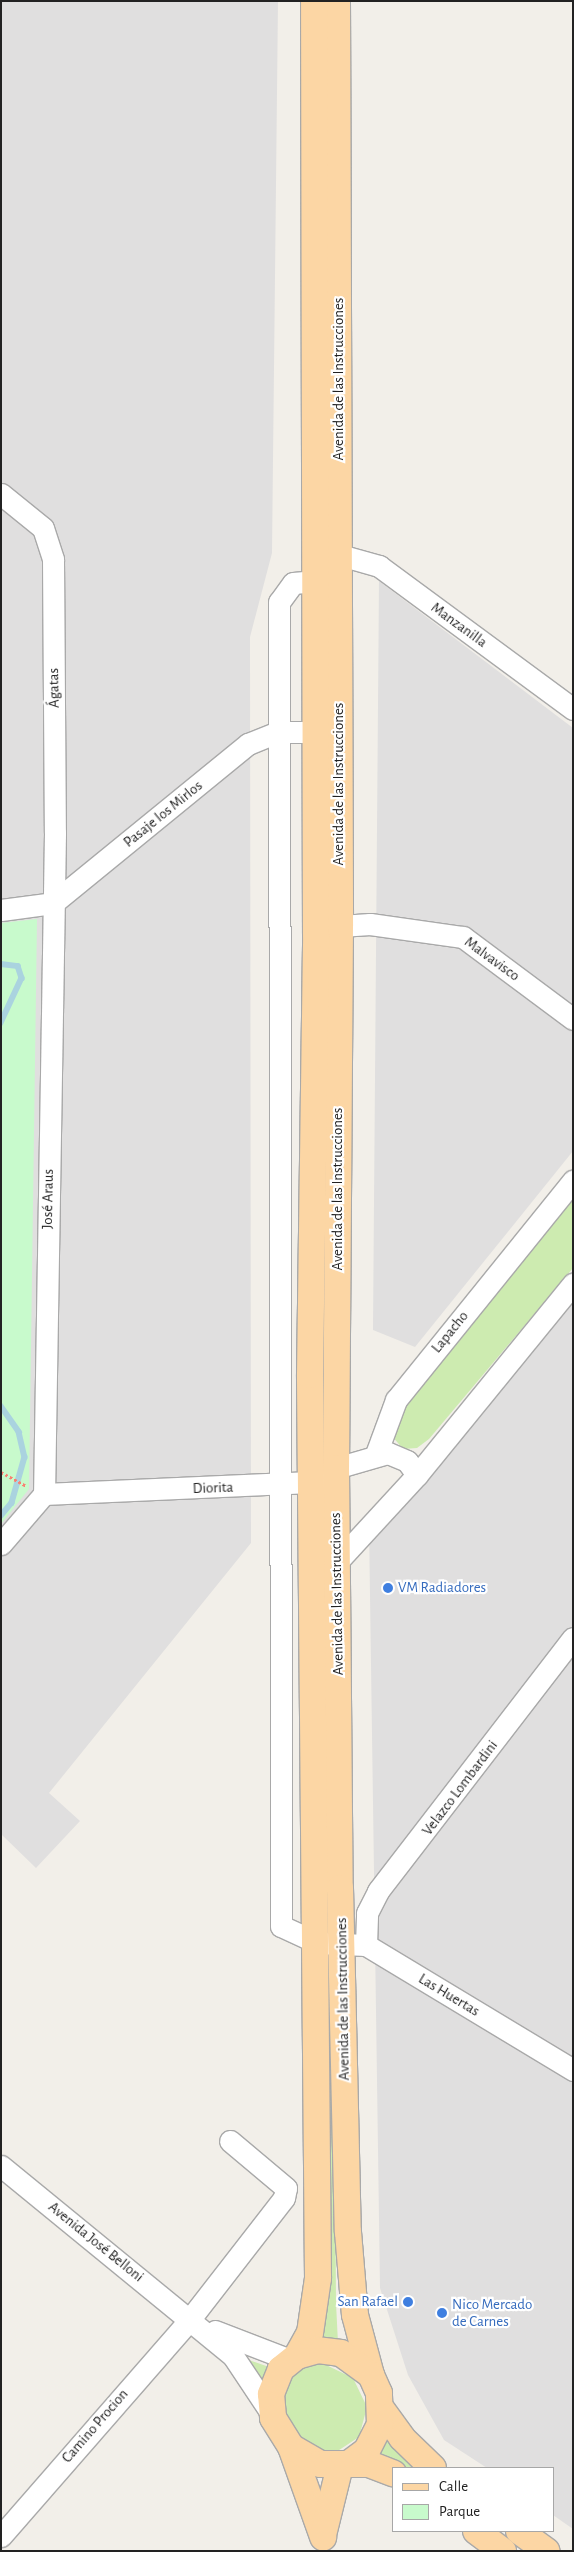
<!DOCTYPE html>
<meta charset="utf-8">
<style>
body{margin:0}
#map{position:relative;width:574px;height:2552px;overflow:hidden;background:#f2efe9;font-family:"Alegreya Sans",sans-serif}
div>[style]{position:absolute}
.residential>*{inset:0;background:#e0dfdf}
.grass>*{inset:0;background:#cdebb0}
.park>*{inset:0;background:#c8facc}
.stream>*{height:5.5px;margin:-2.75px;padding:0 2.75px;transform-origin:2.75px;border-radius:2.75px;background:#aad3df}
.path>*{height:3px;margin-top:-1.5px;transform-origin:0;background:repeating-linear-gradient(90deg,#fa8072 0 2.5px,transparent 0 5px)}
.roads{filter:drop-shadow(1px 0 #a9a9a9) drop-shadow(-1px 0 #a9a9a9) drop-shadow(0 1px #a9a9a9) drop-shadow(0 -1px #a9a9a9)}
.minor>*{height:21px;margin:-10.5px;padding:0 10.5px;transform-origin:10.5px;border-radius:10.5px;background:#fff}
.major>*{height:26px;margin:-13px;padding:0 13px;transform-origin:13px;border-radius:13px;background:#fcd6a4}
.dots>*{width:14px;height:14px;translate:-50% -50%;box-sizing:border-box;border:2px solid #fff;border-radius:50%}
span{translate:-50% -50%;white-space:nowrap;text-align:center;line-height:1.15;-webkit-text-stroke:4.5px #fff;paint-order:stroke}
.street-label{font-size:15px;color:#222}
.shop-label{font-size:15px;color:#366cbe}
.left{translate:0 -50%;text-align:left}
.right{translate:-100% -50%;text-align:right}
.frame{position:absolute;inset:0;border:2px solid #222;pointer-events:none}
.legend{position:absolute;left:392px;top:2467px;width:162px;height:65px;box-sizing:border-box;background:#fff;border:1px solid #a7a7a7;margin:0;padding:6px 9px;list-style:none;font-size:15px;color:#222}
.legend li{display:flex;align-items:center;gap:10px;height:25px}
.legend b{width:25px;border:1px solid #a7a7a7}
</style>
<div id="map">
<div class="residential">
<i style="clip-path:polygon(1px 1px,278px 1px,272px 553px,250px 637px,251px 1543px,49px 1793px,80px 1821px,36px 1868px,1px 1834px)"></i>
<i style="clip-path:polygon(379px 581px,573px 728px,573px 1151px,415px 1347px,373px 1330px)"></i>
<i style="clip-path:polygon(573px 1284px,573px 2529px,553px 2515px,553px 2468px,487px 2468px,444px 2440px,408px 2375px,380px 2288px,369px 1526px)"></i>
</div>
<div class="grass">
<i style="clip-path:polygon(573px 1189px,573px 1268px,429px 1439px,417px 1448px,403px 1449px,392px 1436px,399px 1407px)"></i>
<i style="clip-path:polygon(334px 1976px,336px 2303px,338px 2343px,322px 2340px,326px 1977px)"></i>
<i style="clip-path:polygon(240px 2357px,272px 2368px,263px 2384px)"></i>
<i style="clip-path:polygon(322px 2363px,353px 2378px,367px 2407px,359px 2437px,333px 2454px,321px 2453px,297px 2440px,282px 2405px,288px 2381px,297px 2371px)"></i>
<i style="clip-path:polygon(384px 2433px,400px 2453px,414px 2468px,402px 2468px,375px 2452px)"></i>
</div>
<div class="park">
<i style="clip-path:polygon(37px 919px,29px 1489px,1px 1524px,1px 923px)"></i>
</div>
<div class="stream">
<i style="left:1px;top:964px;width:17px;rotate:7deg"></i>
<i style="left:18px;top:966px;width:13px;rotate:72deg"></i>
<i style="left:22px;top:978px;width:50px;rotate:115deg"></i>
<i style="left:1px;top:1406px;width:32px;rotate:55deg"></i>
<i style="left:19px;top:1432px;width:26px;rotate:77deg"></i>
<i style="left:25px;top:1457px;width:48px;rotate:105.8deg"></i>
<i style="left:12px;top:1503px;width:17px;rotate:130deg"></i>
</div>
<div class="path">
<i style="left:1px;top:1472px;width:29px;rotate:29deg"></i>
</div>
<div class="roads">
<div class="minor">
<i style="left:1px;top:494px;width:54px;rotate:39deg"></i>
<i style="left:43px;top:528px;width:33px;rotate:72deg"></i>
<i style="left:53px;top:559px;width:274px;rotate:89.6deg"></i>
<i style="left:55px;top:833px;width:661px;rotate:90.95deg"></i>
<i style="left:340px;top:555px;width:41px;rotate:15.8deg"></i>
<i style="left:379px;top:566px;width:241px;rotate:36.4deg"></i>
<i style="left:316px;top:581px;width:23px;rotate:175deg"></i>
<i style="left:293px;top:583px;width:24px;rotate:126deg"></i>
<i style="left:279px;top:602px;width:1324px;rotate:89.91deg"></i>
<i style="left:281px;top:1926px;width:41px;rotate:24.7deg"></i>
<i style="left:318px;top:1943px;width:48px;rotate:2.4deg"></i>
<i style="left:366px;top:1945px;width:242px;rotate:31.1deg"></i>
<i style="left:53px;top:903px;width:252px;rotate:-39.2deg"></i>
<i style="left:248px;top:744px;width:31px;rotate:-22deg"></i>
<i style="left:277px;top:732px;width:39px"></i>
<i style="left:1px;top:910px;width:52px;rotate:-7.7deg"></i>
<i style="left:340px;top:926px;width:30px;rotate:-4deg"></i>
<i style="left:370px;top:924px;width:94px;rotate:8deg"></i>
<i style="left:463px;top:937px;width:137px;rotate:36.7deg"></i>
<i style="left:376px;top:1454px;width:58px;rotate:-69.7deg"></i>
<i style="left:396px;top:1400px;width:282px;rotate:-51.1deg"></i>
<i style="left:44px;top:1494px;width:267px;rotate:-2.6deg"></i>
<i style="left:311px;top:1482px;width:29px;rotate:-29deg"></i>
<i style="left:336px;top:1468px;width:54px;rotate:-16.1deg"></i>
<i style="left:388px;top:1453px;width:21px;rotate:23deg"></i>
<i style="left:407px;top:1461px;width:17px;rotate:54deg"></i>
<i style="left:1px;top:1544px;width:66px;rotate:-49.3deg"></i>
<i style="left:337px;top:1562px;width:118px;rotate:-47.4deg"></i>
<i style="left:417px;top:1475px;width:247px;rotate:-50.8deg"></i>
<i style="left:366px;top:1945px;width:32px;rotate:-88deg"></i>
<i style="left:367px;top:1913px;width:25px;rotate:-63deg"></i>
<i style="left:378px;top:1891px;width:319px;rotate:-52.4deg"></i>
<i style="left:1px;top:2166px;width:300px;rotate:39.3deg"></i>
<i style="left:233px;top:2356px;width:72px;rotate:56.3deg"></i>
<i style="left:215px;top:2331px;width:80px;rotate:21.1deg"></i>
<i style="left:1px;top:2536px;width:288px;rotate:-48.9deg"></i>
<i style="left:190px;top:2319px;width:153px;rotate:-52.2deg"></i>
<i style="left:284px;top:2198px;width:10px;rotate:-79deg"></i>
<i style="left:286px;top:2188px;width:73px;rotate:-140deg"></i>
</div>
<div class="major">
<i style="left:337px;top:1px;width:925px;rotate:89.81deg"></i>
<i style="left:340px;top:926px;width:542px;rotate:90.42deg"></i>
<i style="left:336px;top:1468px;width:420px;rotate:89.5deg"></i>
<i style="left:340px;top:1888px;width:344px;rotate:88.7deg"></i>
<i style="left:348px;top:2232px;width:83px;rotate:85.2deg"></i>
<i style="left:355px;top:2315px;width:62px;rotate:75.1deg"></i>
<i style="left:297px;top:2356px;width:26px;rotate:-61deg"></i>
<i style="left:310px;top:2333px;width:56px;rotate:-81.7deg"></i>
<i style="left:318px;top:2278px;width:903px;rotate:-90.51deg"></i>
<i style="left:310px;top:1375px;width:441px;rotate:-89.2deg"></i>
<i style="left:316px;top:934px;width:933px;rotate:-90.12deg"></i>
<i style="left:382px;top:2410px;width:34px;rotate:54deg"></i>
<i style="left:402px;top:2438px;width:43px;rotate:44.1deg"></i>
<i style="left:291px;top:2447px;width:96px;rotate:70.4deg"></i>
<i style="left:350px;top:2463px;width:21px;rotate:-37deg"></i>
<i style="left:367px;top:2450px;width:29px;rotate:-63deg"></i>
<i style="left:380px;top:2424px;width:31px;rotate:-92deg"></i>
<i style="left:379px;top:2393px;width:20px;rotate:-114deg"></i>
<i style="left:371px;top:2375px;width:37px;rotate:-144deg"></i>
<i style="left:341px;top:2353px;width:23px;rotate:-173deg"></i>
<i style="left:318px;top:2350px;width:22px;rotate:164deg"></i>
<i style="left:297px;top:2356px;width:21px;rotate:141deg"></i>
<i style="left:281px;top:2369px;width:27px;rotate:112deg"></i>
<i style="left:271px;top:2394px;width:24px;rotate:85deg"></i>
<i style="left:273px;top:2418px;width:34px;rotate:58deg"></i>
<i style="left:291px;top:2447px;width:34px;rotate:30deg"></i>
<i style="left:320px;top:2464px;width:49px"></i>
<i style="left:369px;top:2464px;width:26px;rotate:21deg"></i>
<i style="left:476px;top:2531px;width:34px;rotate:37deg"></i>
<i style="left:519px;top:2531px;width:34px;rotate:36deg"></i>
<i style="left:323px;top:2535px;width:71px;rotate:-76.2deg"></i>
</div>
</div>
<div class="dots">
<i style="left:388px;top:1588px;background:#3f7fe0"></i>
<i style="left:408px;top:2302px;background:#3f7fe0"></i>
<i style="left:442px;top:2313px;background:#3f7fe0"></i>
</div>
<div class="street-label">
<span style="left:339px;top:379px;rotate:-90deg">Avenida de las Instrucciones</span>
<span style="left:459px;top:625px;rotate:36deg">Manzanilla</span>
<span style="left:54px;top:688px;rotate:-91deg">Ágatas</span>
<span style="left:339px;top:784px;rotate:-90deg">Avenida de las Instrucciones</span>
<span style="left:163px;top:814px;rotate:-39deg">Pasaje los Mirlos</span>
<span style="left:492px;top:959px;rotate:36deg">Malvavisco</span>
<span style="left:338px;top:1189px;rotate:-90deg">Avenida de las Instrucciones</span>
<span style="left:48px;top:1199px;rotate:-89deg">José Araus</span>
<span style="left:450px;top:1332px;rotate:-51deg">Lapacho</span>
<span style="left:213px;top:1488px;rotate:-2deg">Diorita</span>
<span style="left:337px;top:1594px;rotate:-91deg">Avenida de las Instrucciones</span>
<span style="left:460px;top:1788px;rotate:-53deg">Velazco Lombardini</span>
<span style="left:449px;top:1995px;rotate:31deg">Las Huertas</span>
<span style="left:343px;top:1999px;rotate:-91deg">Avenida de las Instrucciones</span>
<span style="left:96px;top:2242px;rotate:39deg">Avenida José Belloni</span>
<span style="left:95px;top:2426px;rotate:-49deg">Camino Procion</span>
</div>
<div class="shop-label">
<span class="left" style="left:398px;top:1588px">VM Radiadores</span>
<span class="right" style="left:398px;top:2302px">San Rafael</span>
<span class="left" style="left:452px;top:2313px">Nico Mercado<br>de Carnes</span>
</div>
<div class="frame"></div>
<ul class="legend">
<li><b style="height:6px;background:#fcd6a4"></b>Calle</li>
<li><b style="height:14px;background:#c8facc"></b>Parque</li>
</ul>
</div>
